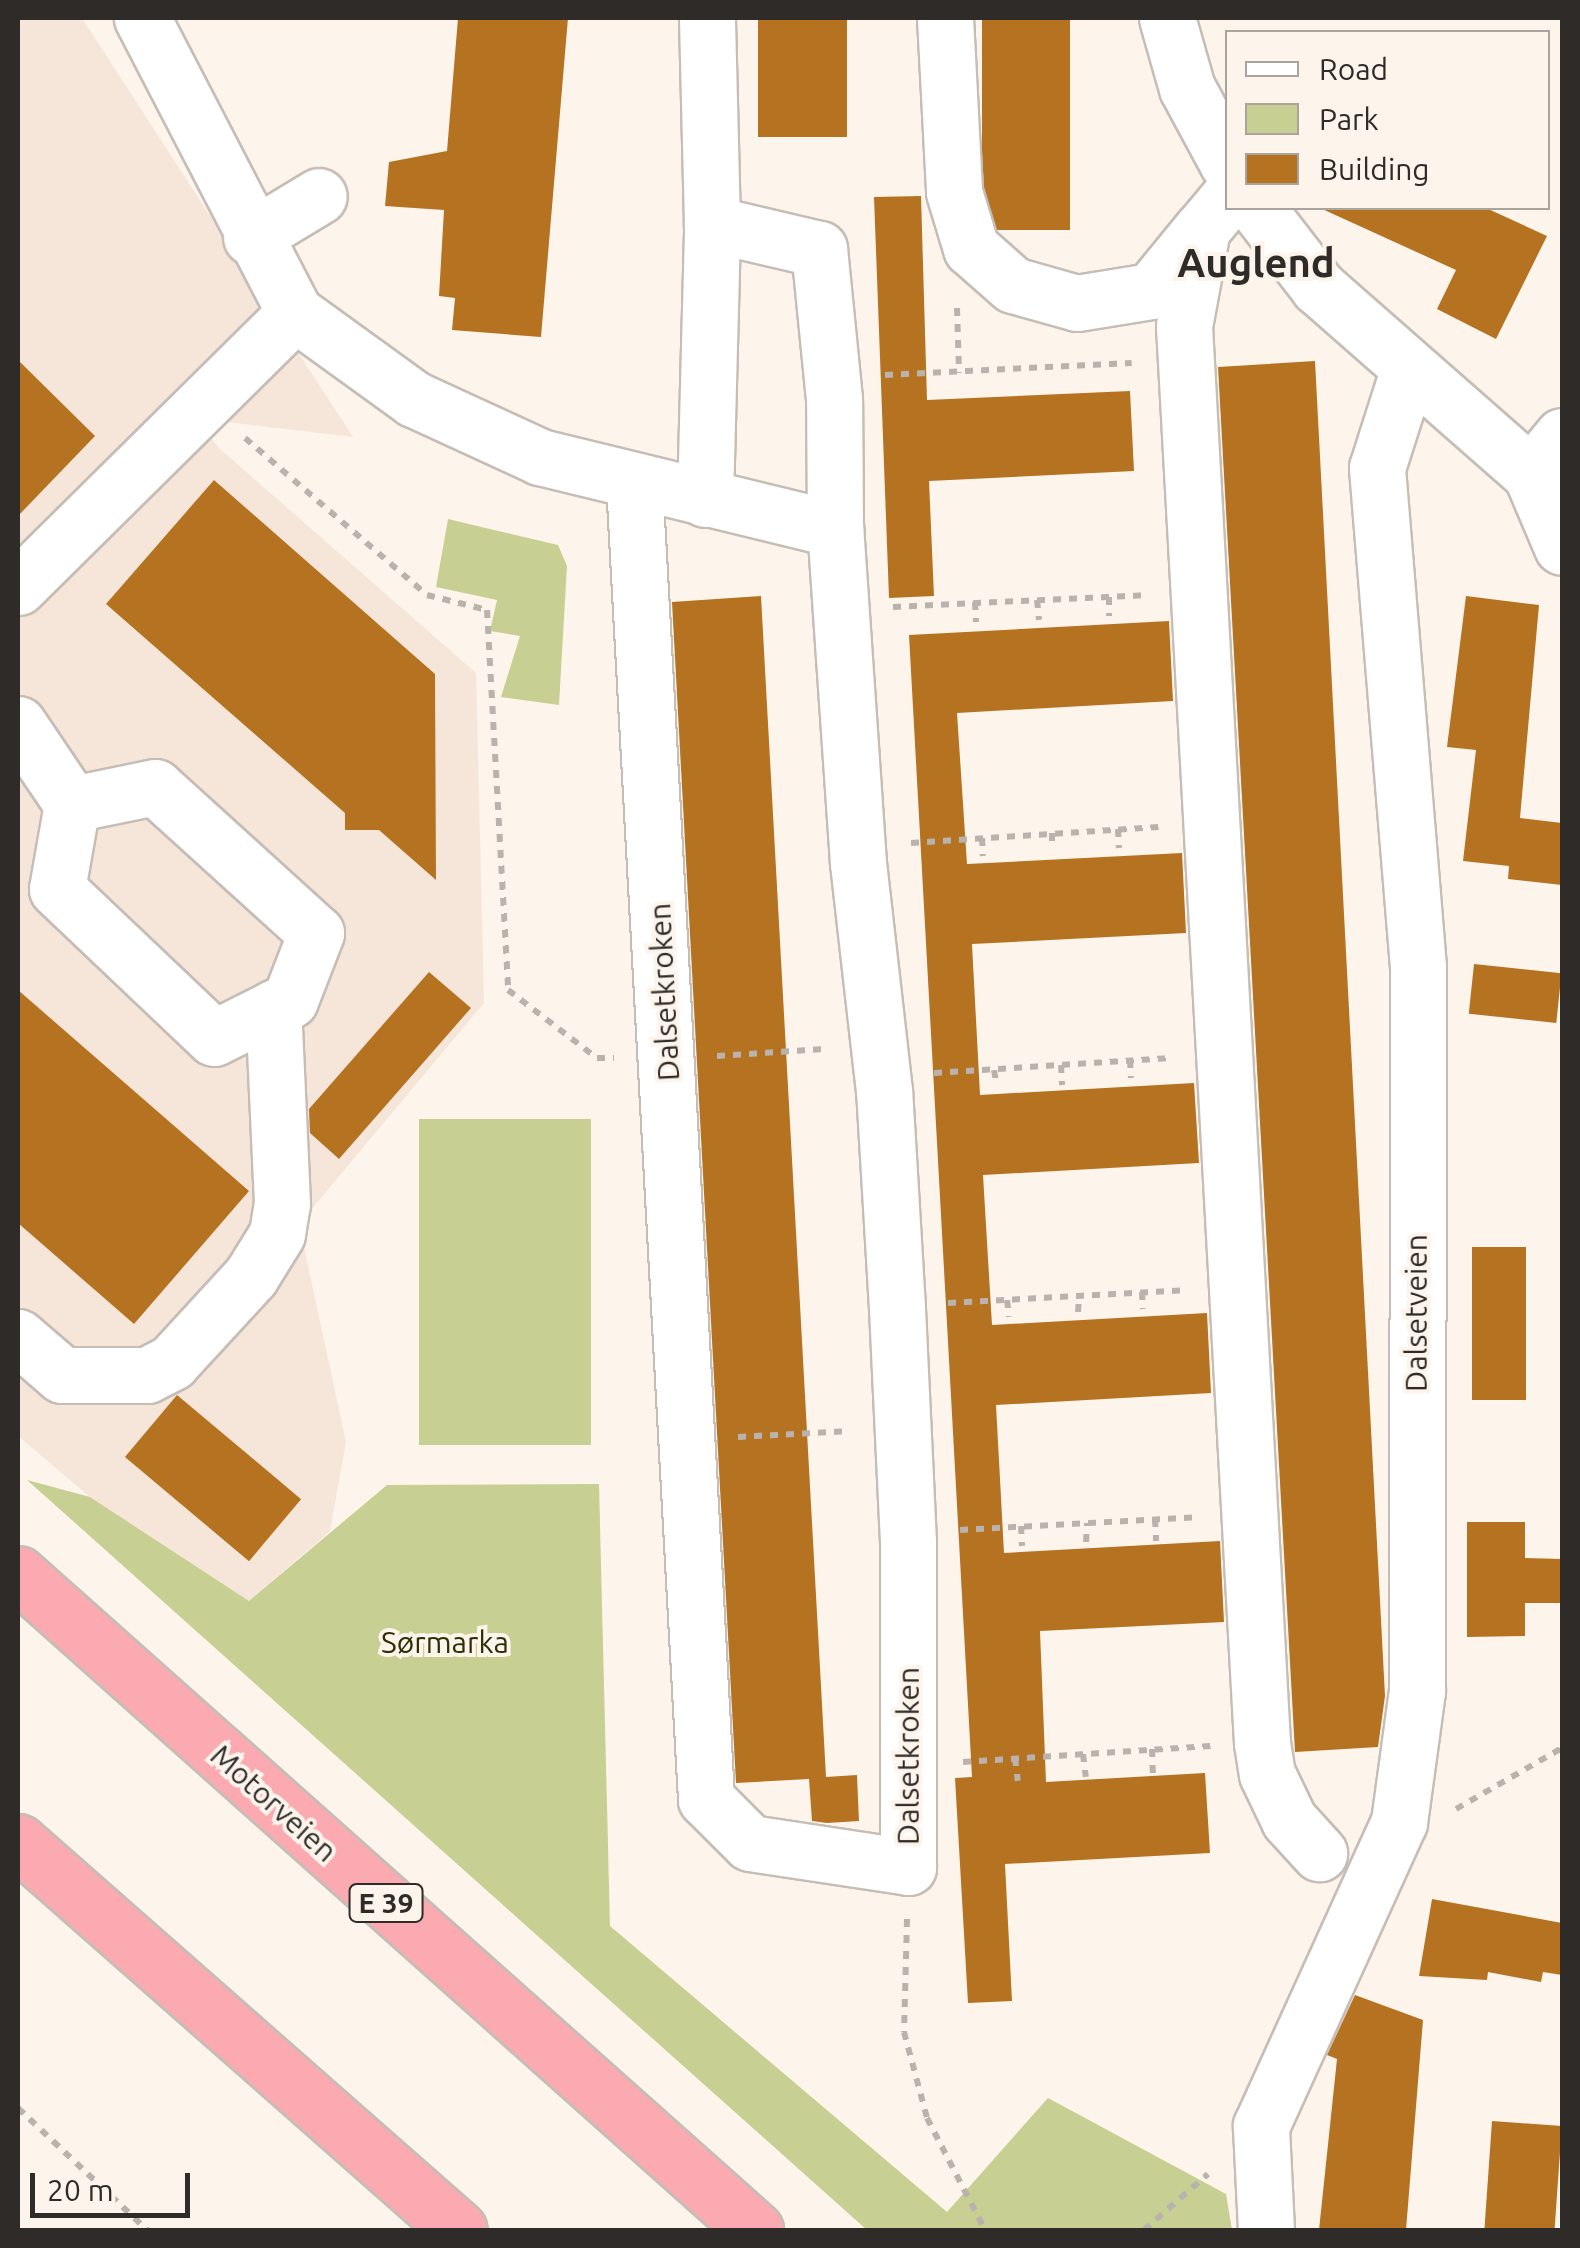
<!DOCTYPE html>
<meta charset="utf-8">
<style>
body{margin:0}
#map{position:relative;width:1580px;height:2248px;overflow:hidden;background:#fdf4ec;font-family:Ubuntu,sans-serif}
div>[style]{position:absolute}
.built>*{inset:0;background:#f5e6d9}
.green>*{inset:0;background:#c8cf92;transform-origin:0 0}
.building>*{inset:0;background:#b57221;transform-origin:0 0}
.path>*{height:6px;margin-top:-3px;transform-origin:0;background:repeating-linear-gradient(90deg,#bab3ad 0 8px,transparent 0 16px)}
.roads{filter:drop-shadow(2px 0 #c5bdb6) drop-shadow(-2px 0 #c5bdb6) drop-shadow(0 2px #c5bdb6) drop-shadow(0 -2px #c5bdb6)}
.minor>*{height:55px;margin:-27.5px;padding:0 27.5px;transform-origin:27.5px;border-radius:27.5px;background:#fff}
.highway>*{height:55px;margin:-27.5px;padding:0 27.5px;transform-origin:27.5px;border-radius:27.5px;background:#fbaab1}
span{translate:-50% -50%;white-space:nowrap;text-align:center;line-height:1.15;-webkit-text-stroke:8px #fdf4ec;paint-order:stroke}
.shield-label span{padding:2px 8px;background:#fdf4ec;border:2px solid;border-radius:8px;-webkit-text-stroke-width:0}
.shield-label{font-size:28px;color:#2e2b28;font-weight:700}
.street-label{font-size:30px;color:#2e2b28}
.park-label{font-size:30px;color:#2e3106}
.district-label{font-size:40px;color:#2e2b28;font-weight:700}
.frame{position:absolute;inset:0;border:20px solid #2e2b28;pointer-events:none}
.legend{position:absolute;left:1225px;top:30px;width:325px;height:180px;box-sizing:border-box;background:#fdf4ec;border:2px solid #aaa49e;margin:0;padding:12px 18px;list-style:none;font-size:30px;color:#2e2b28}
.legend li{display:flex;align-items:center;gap:20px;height:50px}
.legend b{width:50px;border:2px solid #aaa49e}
.scale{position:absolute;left:30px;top:2173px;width:160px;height:45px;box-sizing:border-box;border:5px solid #2e2b28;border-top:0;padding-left:12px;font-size:30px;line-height:35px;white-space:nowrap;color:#2e2b28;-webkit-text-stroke:8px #fdf4ec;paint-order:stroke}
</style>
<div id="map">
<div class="built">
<i style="clip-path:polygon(18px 18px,82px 18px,353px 437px,194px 418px,220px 449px,476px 673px,484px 1003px,299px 1224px,346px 1442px,330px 1531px,249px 1601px,90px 1497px,18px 1436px)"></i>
</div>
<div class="green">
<i style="clip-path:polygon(448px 519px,558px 545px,567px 566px,559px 705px,501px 697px,520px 636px,490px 631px,497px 600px,436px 587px)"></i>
<i style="left:591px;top:1119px;width:326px;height:172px;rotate:90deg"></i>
<i style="clip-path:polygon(27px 1480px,90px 1497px,249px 1601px,387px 1485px,599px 1484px,610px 1926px,947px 2212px,1048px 2098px,1226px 2194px,1232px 2230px,867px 2230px)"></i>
</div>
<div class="building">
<i style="clip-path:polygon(458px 18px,568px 18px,541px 337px,452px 330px,455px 298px,439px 296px,444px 210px,385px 206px,389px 162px,447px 151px)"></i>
<i style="left:758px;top:18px;width:89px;height:119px"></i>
<i style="left:982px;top:18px;width:88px;height:212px"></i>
<i style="clip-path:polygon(921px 196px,927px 400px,1130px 391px,1134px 471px,929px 481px,934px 596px,889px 598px,874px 197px)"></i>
<i style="clip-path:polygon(1320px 208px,1486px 208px,1547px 236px,1496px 339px,1437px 309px,1456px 270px)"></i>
<i style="clip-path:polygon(18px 360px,95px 436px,18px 516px)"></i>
<i style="clip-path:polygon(1315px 361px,1385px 1696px,1378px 1747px,1295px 1752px,1218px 367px)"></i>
<i style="clip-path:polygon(214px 480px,435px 674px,436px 880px,379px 830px,345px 830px,345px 813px,106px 604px)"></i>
<i style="clip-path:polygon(761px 596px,826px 1777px,857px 1775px,859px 1821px,827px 1823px,812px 1821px,809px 1779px,736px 1783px,672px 602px)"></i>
<i style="clip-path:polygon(1466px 596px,1539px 605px,1520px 818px,1562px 823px,1562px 885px,1508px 879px,1509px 866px,1463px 861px,1476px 750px,1447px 747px)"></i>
<i style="clip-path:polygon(1169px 621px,1173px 701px,957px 713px,967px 864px,1182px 853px,1186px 933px,972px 944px,980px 1095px,1194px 1083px,1199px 1163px,983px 1175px,992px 1325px,1207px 1313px,1211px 1393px,996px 1405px,1004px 1553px,1220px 1541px,1224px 1622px,1040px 1631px,1046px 1782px,1205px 1773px,1210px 1853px,1005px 1864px,1012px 2001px,968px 2003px,955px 1778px,972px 1777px,909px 635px)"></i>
<i style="left:1474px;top:964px;width:88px;height:50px;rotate:6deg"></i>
<i style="clip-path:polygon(429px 972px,471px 1008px,339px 1159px,310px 1133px,309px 1109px)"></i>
<i style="clip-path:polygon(18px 990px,249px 1191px,134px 1324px,18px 1223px)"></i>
<i style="left:1472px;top:1247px;width:54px;height:153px"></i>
<i style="left:177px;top:1395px;width:162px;height:81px;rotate:40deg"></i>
<i style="clip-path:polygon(1467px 1522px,1525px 1522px,1525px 1558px,1562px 1559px,1562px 1603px,1525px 1603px,1525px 1636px,1467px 1637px)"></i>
<i style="clip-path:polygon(1432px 1899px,1562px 1923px,1562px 1975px,1543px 1972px,1541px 1982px,1488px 1972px,1487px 1980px,1419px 1976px)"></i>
<i style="clip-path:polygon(1355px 1995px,1423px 2020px,1406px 2230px,1319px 2230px,1337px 2059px,1327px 2055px)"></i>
<i style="left:1492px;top:2121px;width:70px;height:109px;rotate:4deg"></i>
</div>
<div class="path">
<i style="left:957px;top:308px;width:65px;rotate:88.2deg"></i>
<i style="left:885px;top:375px;width:247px;rotate:-2.8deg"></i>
<i style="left:245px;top:438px;width:240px;rotate:40.8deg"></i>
<i style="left:427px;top:595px;width:62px;rotate:14deg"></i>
<i style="left:487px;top:610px;width:381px;rotate:86.8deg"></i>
<i style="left:508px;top:990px;width:112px;rotate:37.4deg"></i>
<i style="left:597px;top:1058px;width:17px"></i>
<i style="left:1109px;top:597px;width:19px;rotate:90deg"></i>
<i style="left:1037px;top:600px;width:20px;rotate:84deg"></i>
<i style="left:975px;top:602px;width:20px;rotate:87deg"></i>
<i style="left:893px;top:607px;width:252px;rotate:-2.7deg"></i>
<i style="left:1118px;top:829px;width:19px;rotate:87deg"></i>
<i style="left:1052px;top:833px;width:14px;rotate:90deg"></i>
<i style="left:982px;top:838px;width:18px;rotate:87deg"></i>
<i style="left:911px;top:843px;width:248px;rotate:-3.7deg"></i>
<i style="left:717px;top:1056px;width:107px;rotate:-3.7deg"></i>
<i style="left:1130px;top:1060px;width:18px;rotate:87deg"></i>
<i style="left:1061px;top:1065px;width:20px;rotate:87deg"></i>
<i style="left:994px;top:1070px;width:11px;rotate:80deg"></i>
<i style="left:934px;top:1073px;width:237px;rotate:-3.6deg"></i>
<i style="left:1142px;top:1292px;width:17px;rotate:87deg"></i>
<i style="left:1007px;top:1300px;width:17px;rotate:83deg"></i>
<i style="left:948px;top:1303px;width:237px;rotate:-3.1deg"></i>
<i style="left:1078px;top:1312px;width:16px;rotate:-86deg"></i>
<i style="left:738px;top:1437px;width:112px;rotate:-3.1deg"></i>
<i style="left:1155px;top:1519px;width:22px;rotate:87deg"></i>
<i style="left:1021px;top:1526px;width:20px;rotate:87deg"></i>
<i style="left:960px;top:1530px;width:237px;rotate:-3.1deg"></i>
<i style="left:1086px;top:1542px;width:19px;rotate:-87deg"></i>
<i style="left:1152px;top:1749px;width:24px;rotate:88deg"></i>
<i style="left:1083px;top:1754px;width:23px;rotate:83deg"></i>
<i style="left:1015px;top:1758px;width:23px;rotate:83deg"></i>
<i style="left:963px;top:1762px;width:248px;rotate:-3.7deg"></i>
<i style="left:1456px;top:1809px;width:122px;rotate:-29.9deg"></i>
<i style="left:907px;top:1919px;width:113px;rotate:91.5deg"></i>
<i style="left:904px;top:2032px;width:89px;rotate:75deg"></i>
<i style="left:927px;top:2118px;width:126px;rotate:62.6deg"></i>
<i style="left:18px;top:2108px;width:178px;rotate:43.4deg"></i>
<i style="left:1144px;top:2230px;width:85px;rotate:-41.2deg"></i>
</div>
<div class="roads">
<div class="minor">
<i style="left:142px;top:18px;width:332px;rotate:62.6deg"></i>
<i style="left:295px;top:313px;width:147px;rotate:35.9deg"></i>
<i style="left:414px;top:399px;width:139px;rotate:24.7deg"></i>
<i style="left:540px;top:457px;width:304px;rotate:13.7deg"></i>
<i style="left:945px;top:18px;width:174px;rotate:87deg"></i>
<i style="left:954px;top:192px;width:59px;rotate:73.1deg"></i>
<i style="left:971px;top:248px;width:56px;rotate:41.4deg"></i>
<i style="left:1013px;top:285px;width:66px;rotate:15.7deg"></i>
<i style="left:1077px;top:303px;width:75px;rotate:-9.2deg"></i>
<i style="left:1151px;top:291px;width:77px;rotate:-50.8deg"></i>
<i style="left:1167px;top:18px;width:73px;rotate:74.1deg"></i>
<i style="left:1187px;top:88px;width:86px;rotate:61.7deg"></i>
<i style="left:1228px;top:198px;width:40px;rotate:130deg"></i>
<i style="left:1202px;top:229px;width:99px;rotate:100.5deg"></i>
<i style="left:1184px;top:326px;width:1419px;rotate:86.85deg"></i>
<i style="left:1262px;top:1743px;width:31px;rotate:81deg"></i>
<i style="left:1267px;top:1774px;width:51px;rotate:64.4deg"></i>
<i style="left:1289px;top:1820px;width:45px;rotate:47.7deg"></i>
<i style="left:1257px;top:208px;width:100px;rotate:52.3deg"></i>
<i style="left:1318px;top:287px;width:283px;rotate:41.3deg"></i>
<i style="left:1531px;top:474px;width:79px;rotate:67deg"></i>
<i style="left:251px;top:237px;width:79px;rotate:-31.1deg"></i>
<i style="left:1531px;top:474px;width:49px;rotate:-50.8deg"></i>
<i style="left:634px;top:482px;width:1319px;rotate:86.87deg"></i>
<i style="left:706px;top:1799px;width:62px;rotate:45deg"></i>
<i style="left:750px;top:1843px;width:160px;rotate:8.6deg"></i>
<i style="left:908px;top:1867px;width:325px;rotate:-90deg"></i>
<i style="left:908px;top:1542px;width:234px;rotate:-92.7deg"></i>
<i style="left:897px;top:1308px;width:217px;rotate:-93.4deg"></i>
<i style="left:884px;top:1091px;width:229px;rotate:-96.5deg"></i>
<i style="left:858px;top:863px;width:335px;rotate:-93.9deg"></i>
<i style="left:835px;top:529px;width:130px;rotate:-90.4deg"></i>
<i style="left:834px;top:399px;width:151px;rotate:-95.7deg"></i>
<i style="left:819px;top:249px;width:110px;rotate:-166.8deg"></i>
<i style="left:705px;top:499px;width:275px;rotate:-88.5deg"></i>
<i style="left:712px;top:224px;width:206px;rotate:-91.4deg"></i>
<i style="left:18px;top:587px;width:390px;rotate:-44.7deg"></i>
<i style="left:18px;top:724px;width:97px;rotate:56deg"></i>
<i style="left:72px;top:804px;width:86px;rotate:100deg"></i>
<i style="left:57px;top:889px;width:216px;rotate:43.5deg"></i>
<i style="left:214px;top:1038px;width:85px;rotate:-26.6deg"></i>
<i style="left:290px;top:1000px;width:72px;rotate:-68.8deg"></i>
<i style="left:316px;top:933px;width:217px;rotate:-137.8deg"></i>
<i style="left:155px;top:787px;width:85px;rotate:168.4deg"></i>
<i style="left:18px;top:1337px;width:58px;rotate:40.8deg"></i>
<i style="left:62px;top:1375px;width:85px"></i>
<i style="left:147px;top:1375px;width:28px;rotate:-27deg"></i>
<i style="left:172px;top:1362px;width:117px;rotate:-47.4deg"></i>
<i style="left:251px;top:1276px;width:49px;rotate:-58.2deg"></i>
<i style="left:277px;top:1234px;width:31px;rotate:-81deg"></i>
<i style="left:282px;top:1203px;width:195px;rotate:-92.6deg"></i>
<i style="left:1266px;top:2230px;width:104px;rotate:-92.8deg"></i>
<i style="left:1261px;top:2126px;width:334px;rotate:-65.6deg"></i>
<i style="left:1399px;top:1822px;width:132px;rotate:-82.2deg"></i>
<i style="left:1417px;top:1691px;width:724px;rotate:-89.92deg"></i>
<i style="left:1418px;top:967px;width:501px;rotate:-94.7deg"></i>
<i style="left:1377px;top:468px;width:102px;rotate:-72.3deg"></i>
</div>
<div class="highway">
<i style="left:18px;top:1574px;width:987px;rotate:41.67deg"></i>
<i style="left:18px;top:1842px;width:587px;rotate:41.34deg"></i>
</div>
</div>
<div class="shield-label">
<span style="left:386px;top:1903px">E 39</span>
</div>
<div class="street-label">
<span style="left:664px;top:992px;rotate:-93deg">Dalsetkroken</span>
<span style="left:1416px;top:1313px;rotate:-90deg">Dalsetveien</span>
<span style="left:908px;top:1756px;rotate:-90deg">Dalsetkroken</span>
<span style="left:274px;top:1803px;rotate:42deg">Motorveien</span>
</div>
<div class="park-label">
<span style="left:445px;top:1642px">Sørmarka</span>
</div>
<div class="district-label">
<span style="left:1256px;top:263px">Auglend</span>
</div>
<div class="frame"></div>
<ul class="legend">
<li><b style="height:12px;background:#fff"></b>Road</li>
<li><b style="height:28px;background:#c8cf92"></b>Park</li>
<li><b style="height:28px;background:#b57221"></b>Building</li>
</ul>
<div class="scale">20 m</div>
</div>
